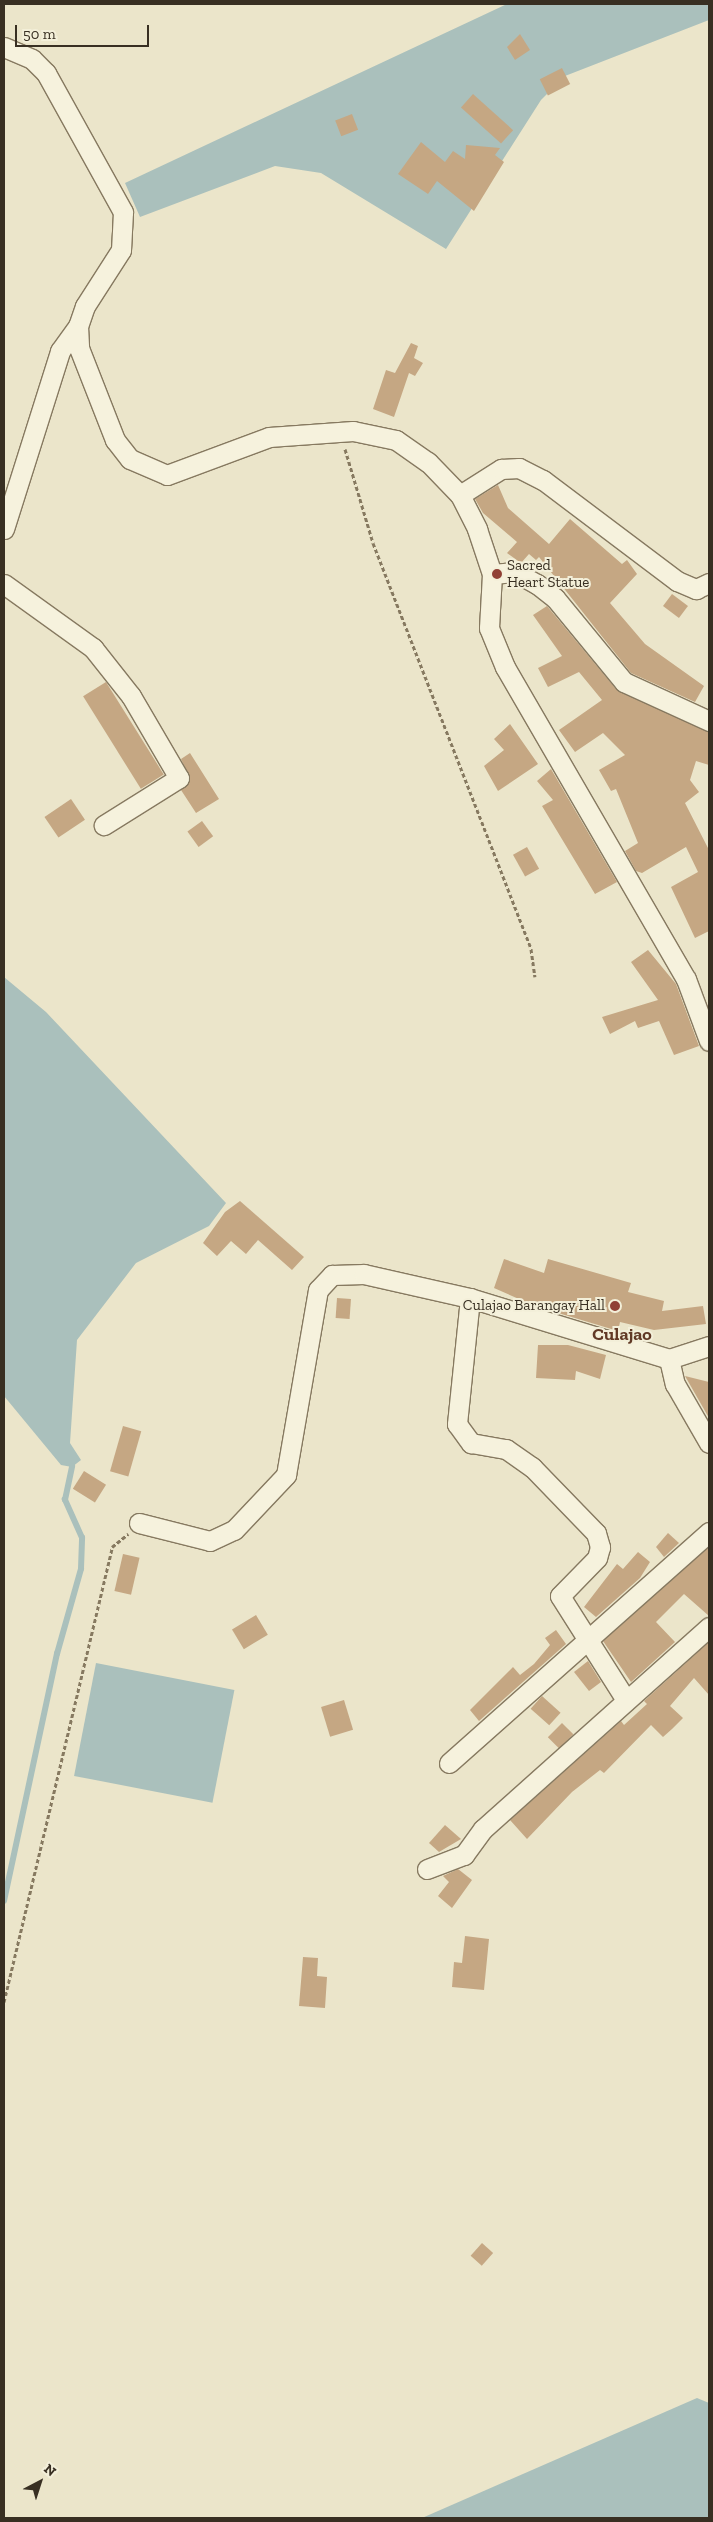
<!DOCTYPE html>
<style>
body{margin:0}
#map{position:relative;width:713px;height:2522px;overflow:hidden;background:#ebe5ca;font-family:"Zilla Slab",serif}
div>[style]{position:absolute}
.water>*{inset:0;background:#aac0bc;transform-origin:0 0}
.stream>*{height:5.5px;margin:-2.75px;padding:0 2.75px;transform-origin:2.75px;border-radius:2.75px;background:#aac0bc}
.building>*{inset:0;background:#c5a783;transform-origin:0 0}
.path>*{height:3px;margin-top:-1.5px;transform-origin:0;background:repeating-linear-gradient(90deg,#867960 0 4px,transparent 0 6.5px)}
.roads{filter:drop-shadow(1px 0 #867960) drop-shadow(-1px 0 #867960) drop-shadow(0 1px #867960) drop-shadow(0 -1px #867960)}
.minor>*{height:19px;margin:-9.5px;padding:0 9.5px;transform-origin:9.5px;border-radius:9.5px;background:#f6f2dd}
.dots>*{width:14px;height:14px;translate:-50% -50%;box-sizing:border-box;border:2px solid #f3efd9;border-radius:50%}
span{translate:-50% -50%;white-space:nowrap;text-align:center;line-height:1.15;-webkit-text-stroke:4px #f3efd9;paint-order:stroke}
.poi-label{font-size:15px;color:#382f22}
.left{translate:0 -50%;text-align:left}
.right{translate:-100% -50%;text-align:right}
.quarter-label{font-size:18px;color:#613925;font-weight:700}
.frame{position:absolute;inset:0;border:5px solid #382f22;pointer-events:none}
.north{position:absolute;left:15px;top:2457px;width:50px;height:50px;-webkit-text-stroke:4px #f3efd9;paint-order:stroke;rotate:40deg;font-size:14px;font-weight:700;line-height:20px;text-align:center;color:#382f22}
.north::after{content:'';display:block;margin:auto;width:18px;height:22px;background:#382f22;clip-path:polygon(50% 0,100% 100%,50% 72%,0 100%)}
.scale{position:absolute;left:15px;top:25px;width:134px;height:22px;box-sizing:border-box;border:2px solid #382f22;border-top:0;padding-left:6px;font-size:15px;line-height:18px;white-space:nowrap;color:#382f22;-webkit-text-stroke:4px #f3efd9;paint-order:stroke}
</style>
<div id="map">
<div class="water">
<i style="clip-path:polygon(507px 4px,709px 4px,709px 20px,565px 76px,541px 100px,446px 249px,321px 173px,275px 166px,140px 217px,125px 183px)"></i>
<i style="clip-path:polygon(4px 977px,46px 1012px,226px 1203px,209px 1226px,136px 1263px,77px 1340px,70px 1443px,81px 1460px,72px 1467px,61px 1465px,4px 1396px)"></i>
<i style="left:96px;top:1663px;width:141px;height:115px;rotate:11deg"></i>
<i style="clip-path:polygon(697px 2398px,709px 2403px,709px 2518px,422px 2518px)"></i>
</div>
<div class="stream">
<i style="left:4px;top:1901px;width:253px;rotate:-77.9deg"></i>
<i style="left:57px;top:1654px;width:88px;rotate:-74.2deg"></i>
<i style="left:81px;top:1569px;width:31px;rotate:-88deg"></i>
<i style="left:82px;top:1538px;width:42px;rotate:-114.1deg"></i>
<i style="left:65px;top:1500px;width:34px;rotate:-78deg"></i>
</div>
<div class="building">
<i style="clip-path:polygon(520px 34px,530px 50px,515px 60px,507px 47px)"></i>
<i style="left:562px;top:68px;width:18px;height:25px;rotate:63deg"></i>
<i style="left:473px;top:94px;width:54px;height:18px;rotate:42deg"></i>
<i style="left:352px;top:114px;width:17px;height:18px;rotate:69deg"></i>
<i style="clip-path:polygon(421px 142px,445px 162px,453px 151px,465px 159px,466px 145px,500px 148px,495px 155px,504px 162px,474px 211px,437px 181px,428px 194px,398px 174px)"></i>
<i style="clip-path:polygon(411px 343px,418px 346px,414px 358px,423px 363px,415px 376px,409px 373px,394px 417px,373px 409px,386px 370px,395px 373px)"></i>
<i style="clip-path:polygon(498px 485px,508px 508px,549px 544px,570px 519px,622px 564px,627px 560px,637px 574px,610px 603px,645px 644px,704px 686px,695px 702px,631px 673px,539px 557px,536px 560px,529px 554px,521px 563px,507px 553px,517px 542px,483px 513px,475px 499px)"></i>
<i style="left:672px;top:594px;width:20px;height:15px;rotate:37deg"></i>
<i style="clip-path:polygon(547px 606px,616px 689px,709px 732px,709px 765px,696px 761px,690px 780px,699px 792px,685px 803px,709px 850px,709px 931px,695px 938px,671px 887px,698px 872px,686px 847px,642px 873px,636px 871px,625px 851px,638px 843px,616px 789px,611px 791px,599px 770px,625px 755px,603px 733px,575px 752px,559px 730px,602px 700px,579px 672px,548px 687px,538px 668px,562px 656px,533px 615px)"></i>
<i style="left:106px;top:682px;width:109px;height:27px;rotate:58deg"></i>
<i style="clip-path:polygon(510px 724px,538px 764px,498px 791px,484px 766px,504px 750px,494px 739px)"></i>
<i style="clip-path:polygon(190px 753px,219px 799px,196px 813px,181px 790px,190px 778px,181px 759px)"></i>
<i style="clip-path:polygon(551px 769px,617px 882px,595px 894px,542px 806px,553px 800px,537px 781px)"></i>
<i style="left:71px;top:799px;width:25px;height:32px;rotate:56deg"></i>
<i style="left:202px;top:821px;width:19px;height:18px;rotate:54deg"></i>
<i style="left:527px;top:847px;width:25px;height:16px;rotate:61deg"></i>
<i style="clip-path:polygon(648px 950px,676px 984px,699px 1046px,674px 1055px,659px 1021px,638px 1028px,635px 1021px,610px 1034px,602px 1017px,658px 1000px,631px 962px)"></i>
<i style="clip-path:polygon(240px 1201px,304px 1257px,292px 1270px,258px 1240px,246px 1254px,231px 1241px,217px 1256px,203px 1243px,225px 1212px)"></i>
<i style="clip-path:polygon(504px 1259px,544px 1273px,548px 1259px,631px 1283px,628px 1292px,664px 1301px,662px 1311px,703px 1306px,706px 1324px,654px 1330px,620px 1322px,618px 1331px,535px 1306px,494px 1288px)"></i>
<i style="left:337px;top:1298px;width:14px;height:20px;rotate:4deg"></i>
<i style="clip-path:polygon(538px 1345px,568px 1345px,606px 1355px,600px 1379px,576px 1371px,575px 1380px,536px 1378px)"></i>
<i style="clip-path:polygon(685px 1376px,709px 1382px,709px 1418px)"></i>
<i style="left:123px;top:1426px;width:19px;height:47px;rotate:16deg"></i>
<i style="left:84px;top:1471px;width:26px;height:21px;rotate:32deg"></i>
<i style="clip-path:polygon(668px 1533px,679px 1543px,664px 1557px,656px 1547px)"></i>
<i style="clip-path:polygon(709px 1547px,709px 1616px,684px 1594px,656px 1622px,675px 1642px,631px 1682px,603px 1641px)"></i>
<i style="clip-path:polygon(638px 1552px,650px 1562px,640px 1578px,596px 1617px,584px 1607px,617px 1564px,623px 1569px)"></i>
<i style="left:123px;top:1554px;width:17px;height:38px;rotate:13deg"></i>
<i style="left:256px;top:1615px;width:23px;height:28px;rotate:59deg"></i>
<i style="clip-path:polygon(556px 1630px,566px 1644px,479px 1721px,470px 1710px,513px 1667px,520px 1675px,534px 1664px,550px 1645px,545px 1638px)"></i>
<i style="clip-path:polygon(709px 1642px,709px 1695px,694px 1678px,670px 1706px,683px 1718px,672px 1729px,663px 1737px,651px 1725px,604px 1773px,600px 1770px,572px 1792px,527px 1839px,510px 1820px,621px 1721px,624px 1725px,647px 1704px,644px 1701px)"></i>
<i style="clip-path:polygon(588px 1661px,601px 1682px,589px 1691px,574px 1672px)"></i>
<i style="left:542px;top:1696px;width:25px;height:17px;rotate:42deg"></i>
<i style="left:344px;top:1700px;width:31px;height:24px;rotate:73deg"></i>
<i style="left:562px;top:1723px;width:16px;height:20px;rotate:45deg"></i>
<i style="clip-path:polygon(445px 1825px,461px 1839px,439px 1852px,429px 1843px)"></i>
<i style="clip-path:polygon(458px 1869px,472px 1880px,452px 1908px,438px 1896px,449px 1882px,443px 1876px)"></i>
<i style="clip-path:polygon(465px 1936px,489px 1939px,484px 1990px,452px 1987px,454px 1962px,462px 1963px)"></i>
<i style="clip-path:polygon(303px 1957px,318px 1958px,317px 1976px,327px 1977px,325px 2008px,299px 2006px)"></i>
<i style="left:482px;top:2243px;width:15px;height:17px;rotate:42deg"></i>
</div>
<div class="path">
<i style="left:345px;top:449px;width:98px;rotate:73.4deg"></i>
<i style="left:373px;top:543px;width:436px;rotate:68.7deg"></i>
<i style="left:531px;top:949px;width:28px;rotate:82deg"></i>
<i style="left:4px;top:2002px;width:468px;rotate:-76.6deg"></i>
<i style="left:112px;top:1547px;width:21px;rotate:-39deg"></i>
</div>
<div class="roads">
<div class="minor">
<i style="left:4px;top:47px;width:30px;rotate:23deg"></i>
<i style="left:32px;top:59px;width:20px;rotate:45deg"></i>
<i style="left:46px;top:73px;width:159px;rotate:61deg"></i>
<i style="left:123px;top:212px;width:38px;rotate:93deg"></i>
<i style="left:121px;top:250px;width:67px;rotate:122.7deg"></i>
<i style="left:85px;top:306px;width:21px;rotate:109deg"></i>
<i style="left:78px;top:326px;width:22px;rotate:87deg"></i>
<i style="left:79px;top:348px;width:99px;rotate:68.6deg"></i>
<i style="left:115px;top:440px;width:24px;rotate:52deg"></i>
<i style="left:130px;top:459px;width:40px;rotate:23.4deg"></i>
<i style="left:167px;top:475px;width:109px;rotate:-20.4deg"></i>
<i style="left:269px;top:437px;width:84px;rotate:-4.1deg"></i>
<i style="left:353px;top:431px;width:44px;rotate:11.8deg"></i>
<i style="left:396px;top:440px;width:39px;rotate:35deg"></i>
<i style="left:428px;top:462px;width:46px;rotate:45.9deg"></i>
<i style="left:460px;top:495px;width:38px;rotate:63deg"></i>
<i style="left:477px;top:529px;width:47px;rotate:71.6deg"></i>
<i style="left:492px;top:574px;width:54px;rotate:93.2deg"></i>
<i style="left:489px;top:628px;width:42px;rotate:67.7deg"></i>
<i style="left:505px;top:667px;width:361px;rotate:59.9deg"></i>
<i style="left:686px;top:979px;width:66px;rotate:69.6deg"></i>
<i style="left:460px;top:495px;width:49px;rotate:-32.4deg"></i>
<i style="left:501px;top:469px;width:18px;rotate:-3deg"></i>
<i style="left:519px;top:468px;width:27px;rotate:27deg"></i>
<i style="left:543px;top:480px;width:168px;rotate:37deg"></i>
<i style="left:677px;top:581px;width:21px;rotate:23deg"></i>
<i style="left:696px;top:589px;width:14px;rotate:-25deg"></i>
<i style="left:4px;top:529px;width:187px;rotate:-72.5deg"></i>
<i style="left:60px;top:351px;width:31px;rotate:-54deg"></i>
<i style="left:492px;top:574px;width:23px;rotate:-5deg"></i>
<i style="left:515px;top:572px;width:25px;rotate:29deg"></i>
<i style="left:537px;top:584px;width:23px;rotate:38deg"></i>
<i style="left:555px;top:598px;width:109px;rotate:50.6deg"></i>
<i style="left:624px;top:682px;width:94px;rotate:24.6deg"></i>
<i style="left:4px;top:584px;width:110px;rotate:35.7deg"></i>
<i style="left:93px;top:648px;width:61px;rotate:51.6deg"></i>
<i style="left:131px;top:696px;width:95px;rotate:59.7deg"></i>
<i style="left:179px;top:778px;width:89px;rotate:147.9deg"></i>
<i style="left:470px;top:1298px;width:127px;rotate:95.9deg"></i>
<i style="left:457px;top:1424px;width:24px;rotate:54deg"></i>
<i style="left:471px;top:1443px;width:36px;rotate:10deg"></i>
<i style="left:506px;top:1449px;width:32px;rotate:35deg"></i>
<i style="left:532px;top:1467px;width:92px;rotate:45.9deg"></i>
<i style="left:596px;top:1533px;width:15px;rotate:74deg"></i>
<i style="left:600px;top:1547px;width:11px;rotate:105deg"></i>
<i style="left:597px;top:1558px;width:53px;rotate:134.2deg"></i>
<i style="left:560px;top:1596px;width:123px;rotate:57.6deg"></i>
<i style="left:669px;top:1359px;width:26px;rotate:77deg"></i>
<i style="left:675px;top:1384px;width:68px;rotate:60deg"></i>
<i style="left:139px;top:1523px;width:73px;rotate:14.2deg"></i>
<i style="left:210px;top:1541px;width:26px;rotate:-25deg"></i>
<i style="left:234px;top:1530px;width:76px;rotate:-46.6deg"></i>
<i style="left:286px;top:1475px;width:188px;rotate:-80.2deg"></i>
<i style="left:318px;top:1290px;width:21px;rotate:-47deg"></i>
<i style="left:332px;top:1275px;width:32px;rotate:-2deg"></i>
<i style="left:364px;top:1274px;width:109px;rotate:12.8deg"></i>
<i style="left:470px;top:1298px;width:208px;rotate:17deg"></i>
<i style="left:669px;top:1359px;width:42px;rotate:-18deg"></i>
<i style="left:449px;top:1763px;width:348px;rotate:-41.6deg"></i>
<i style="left:427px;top:1869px;width:40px;rotate:-21deg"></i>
<i style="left:464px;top:1855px;width:32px;rotate:-54deg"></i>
<i style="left:483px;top:1829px;width:303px;rotate:-41.8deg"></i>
</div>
</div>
<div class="dots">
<i style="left:497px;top:574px;background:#904035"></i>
<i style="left:615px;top:1306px;background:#904035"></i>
</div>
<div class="poi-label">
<span class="left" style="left:507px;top:574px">Sacred<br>Heart Statue</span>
<span class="right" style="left:605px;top:1306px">Culajao Barangay Hall</span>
</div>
<div class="quarter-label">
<span style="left:622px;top:1334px">Culajao</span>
</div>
<div class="frame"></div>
<div class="north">N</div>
<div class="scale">50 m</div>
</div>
